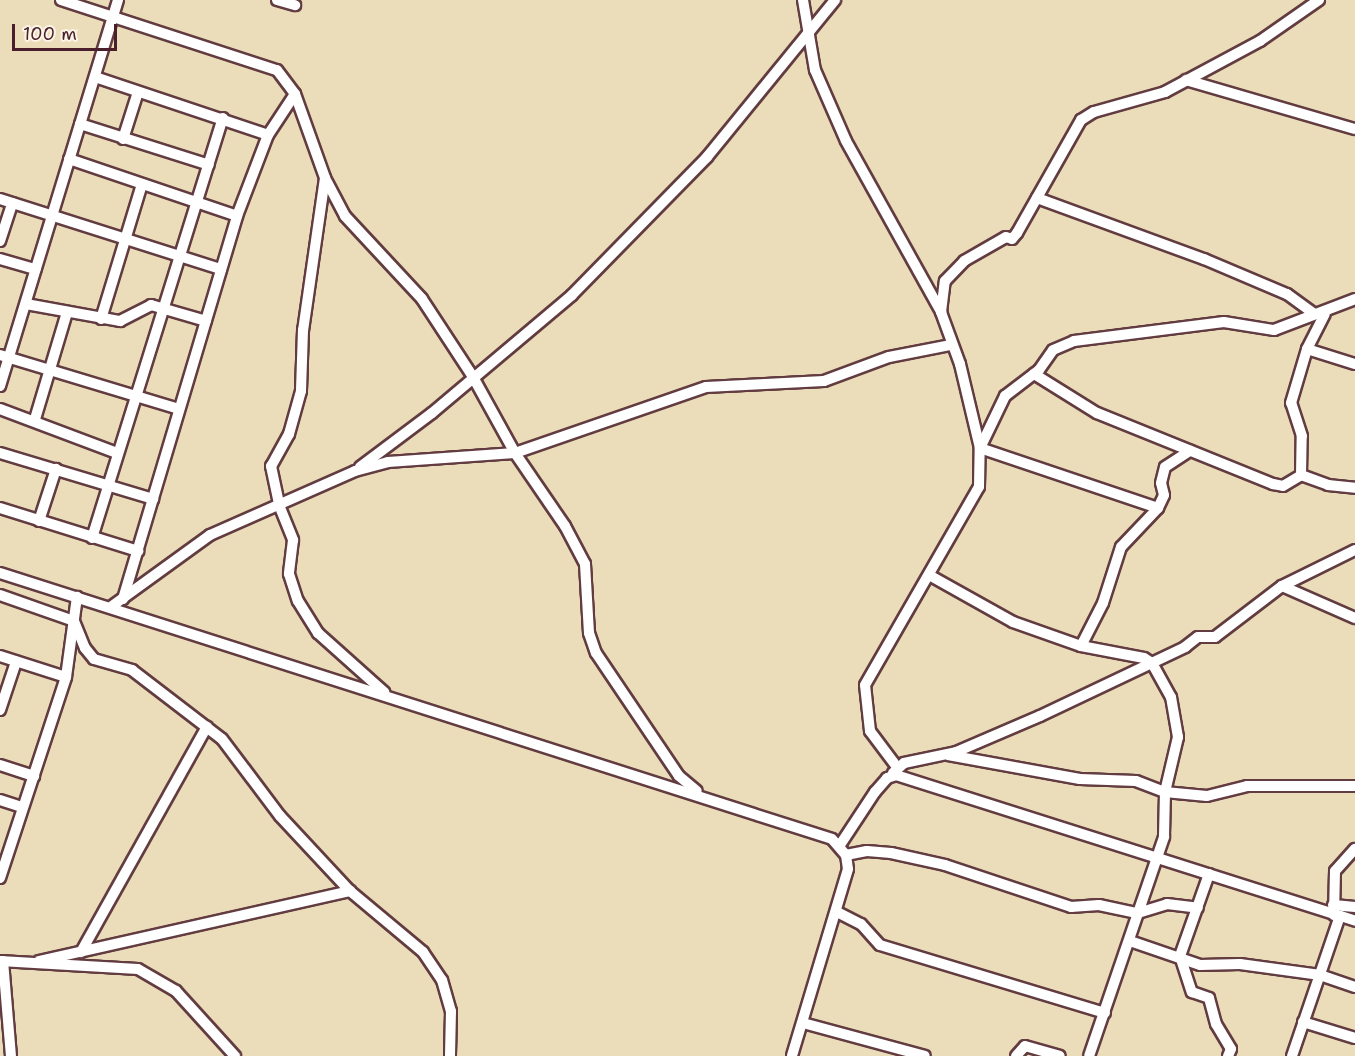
<!DOCTYPE html>
<style>
body{margin:0}
#map{position:relative;width:1355px;height:1056px;overflow:hidden;background:#ebddba;font-family:"Shantell Sans",sans-serif}
div>[style]{position:absolute}
.roads{filter:drop-shadow(2px 0 #623c40) drop-shadow(-2px 0 #623c40) drop-shadow(0 2px #623c40) drop-shadow(0 -2px #623c40)}
.minor>*{height:10px;margin:-5px;padding:0 5px;transform-origin:5px;border-radius:5px;background:#fff}
span{translate:-50% -50%;white-space:nowrap;text-align:center;line-height:1.15;-webkit-text-stroke:4.5px #fcf5e5;paint-order:stroke}
.scale{position:absolute;left:12px;top:24px;width:105px;height:27px;box-sizing:border-box;border:3px solid #4a1f2b;border-top:0;padding-left:8px;font-size:18px;line-height:21px;white-space:nowrap;color:#4a1f2b;-webkit-text-stroke:4px #fcf5e5;paint-order:stroke}
</style>
<div id="map">
<div class="roads">
<div class="minor">
<i style="left:61px;top:0;width:227px;rotate:18deg"></i>
<i style="left:277px;top:70px;width:30px;rotate:53deg"></i>
<i style="left:295px;top:94px;width:89px;rotate:70.3deg"></i>
<i style="left:325px;top:178px;width:43px;rotate:62.2deg"></i>
<i style="left:345px;top:216px;width:113px;rotate:47.1deg"></i>
<i style="left:422px;top:299px;width:93px;rotate:56.8deg"></i>
<i style="left:473px;top:377px;width:87px;rotate:61.1deg"></i>
<i style="left:515px;top:453px;width:88px;rotate:55.6deg"></i>
<i style="left:565px;top:526px;width:43px;rotate:62.2deg"></i>
<i style="left:585px;top:564px;width:69px;rotate:86.7deg"></i>
<i style="left:589px;top:633px;width:21px;rotate:71deg"></i>
<i style="left:596px;top:653px;width:148px;rotate:56deg"></i>
<i style="left:679px;top:776px;width:23px;rotate:40deg"></i>
<i style="left:277px;top:0;width:19px;rotate:16deg"></i>
<i style="left:803px;top:0;width:71px;rotate:80.3deg"></i>
<i style="left:815px;top:70px;width:77px;rotate:66.4deg"></i>
<i style="left:846px;top:141px;width:196px;rotate:60.9deg"></i>
<i style="left:95px;top:77px;width:182px;rotate:18.5deg"></i>
<i style="left:1186px;top:80px;width:176px;rotate:16.2deg"></i>
<i style="left:80px;top:124px;width:135px;rotate:17.6deg"></i>
<i style="left:123px;top:139px;width:49px;rotate:-72.3deg"></i>
<i style="left:69px;top:159px;width:177px;rotate:18.7deg"></i>
<i style="left:325px;top:178px;width:154px;rotate:98.2deg"></i>
<i style="left:303px;top:330px;width:61px;rotate:91.9deg"></i>
<i style="left:301px;top:391px;width:45px;rotate:105.6deg"></i>
<i style="left:289px;top:434px;width:37px;rotate:119deg"></i>
<i style="left:271px;top:466px;width:40px;rotate:78deg"></i>
<i style="left:279px;top:505px;width:38px;rotate:68deg"></i>
<i style="left:293px;top:540px;width:34px;rotate:97deg"></i>
<i style="left:289px;top:574px;width:28px;rotate:72deg"></i>
<i style="left:298px;top:601px;width:38px;rotate:58deg"></i>
<i style="left:318px;top:633px;width:89px;rotate:41.8deg"></i>
<i style="left:1037px;top:198px;width:178px;rotate:20.1deg"></i>
<i style="left:1204px;top:259px;width:90px;rotate:22.9deg"></i>
<i style="left:1287px;top:294px;width:34px;rotate:36deg"></i>
<i style="left:0;top:199px;width:232px;rotate:17.6deg"></i>
<i style="left:0;top:241px;width:40px;rotate:-72deg"></i>
<i style="left:0;top:259px;width:37px;rotate:16deg"></i>
<i style="left:26px;top:304px;width:96px;rotate:10.3deg"></i>
<i style="left:120px;top:321px;width:35px;rotate:-27deg"></i>
<i style="left:151px;top:305px;width:57px;rotate:16.2deg"></i>
<i style="left:101px;top:319px;width:141px;rotate:-73.1deg"></i>
<i style="left:1307px;top:349px;width:50px;rotate:17.4deg"></i>
<i style="left:0;top:355px;width:187px;rotate:16.8deg"></i>
<i style="left:1034px;top:374px;width:74px;rotate:31.8deg"></i>
<i style="left:1097px;top:413px;width:190px;rotate:22deg"></i>
<i style="left:1273px;top:484px;width:10px;rotate:11deg"></i>
<i style="left:1283px;top:486px;width:21px;rotate:-31deg"></i>
<i style="left:1301px;top:475px;width:29px;rotate:20deg"></i>
<i style="left:1328px;top:485px;width:27px;rotate:6deg"></i>
<i style="left:0;top:386px;width:404px;rotate:-73deg"></i>
<i style="left:0;top:409px;width:125px;rotate:20.6deg"></i>
<i style="left:35px;top:419px;width:112px;rotate:-73.3deg"></i>
<i style="left:0;top:453px;width:160px;rotate:16.7deg"></i>
<i style="left:360px;top:467px;width:90px;rotate:-36.9deg"></i>
<i style="left:432px;top:413px;width:183px;rotate:-40.1deg"></i>
<i style="left:572px;top:295px;width:193px;rotate:-45.6deg"></i>
<i style="left:707px;top:157px;width:203px;rotate:-50.8deg"></i>
<i style="left:1301px;top:475px;width:39px;rotate:-89deg"></i>
<i style="left:1302px;top:436px;width:35px;rotate:-108deg"></i>
<i style="left:1291px;top:403px;width:56px;rotate:-73.5deg"></i>
<i style="left:1307px;top:349px;width:39px;rotate:-63deg"></i>
<i style="left:0;top:508px;width:145px;rotate:17.3deg"></i>
<i style="left:1158px;top:508px;width:188px;rotate:-161.4deg"></i>
<i style="left:980px;top:448px;width:86px;rotate:-103.4deg"></i>
<i style="left:960px;top:364px;width:55px;rotate:-110.1deg"></i>
<i style="left:941px;top:312px;width:31px;rotate:-83deg"></i>
<i style="left:945px;top:281px;width:28px;rotate:-46deg"></i>
<i style="left:964px;top:261px;width:48px;rotate:-29.7deg"></i>
<i style="left:1006px;top:237px;width:6px;rotate:18deg"></i>
<i style="left:1012px;top:239px;width:8px;rotate:-50deg"></i>
<i style="left:1017px;top:233px;width:130px;rotate:-60.5deg"></i>
<i style="left:1081px;top:120px;width:15px;rotate:-32deg"></i>
<i style="left:1094px;top:112px;width:74px;rotate:-15.7deg"></i>
<i style="left:1165px;top:92px;width:108px;rotate:-28.2deg"></i>
<i style="left:1260px;top:41px;width:72px;rotate:-34.8deg"></i>
<i style="left:39px;top:521px;width:55px;rotate:-71.9deg"></i>
<i style="left:92px;top:538px;width:440px;rotate:-72.7deg"></i>
<i style="left:0;top:573px;width:873px;rotate:17.73deg"></i>
<i style="left:832px;top:839px;width:21px;rotate:49deg"></i>
<i style="left:846px;top:855px;width:14px;rotate:82deg"></i>
<i style="left:848px;top:869px;width:195px;rotate:106.7deg"></i>
<i style="left:929px;top:575px;width:96px;rotate:29.2deg"></i>
<i style="left:1013px;top:622px;width:72px;rotate:19.4deg"></i>
<i style="left:1081px;top:646px;width:64px;rotate:10.8deg"></i>
<i style="left:1144px;top:658px;width:9px;rotate:32deg"></i>
<i style="left:1152px;top:663px;width:39px;rotate:61deg"></i>
<i style="left:1171px;top:697px;width:41px;rotate:80.1deg"></i>
<i style="left:1178px;top:737px;width:57px;rotate:103.3deg"></i>
<i style="left:1165px;top:792px;width:45px;rotate:91.3deg"></i>
<i style="left:1164px;top:837px;width:231px;rotate:108.9deg"></i>
<i style="left:1282px;top:586px;width:80px;rotate:23.7deg"></i>
<i style="left:0;top:595px;width:78px;rotate:19.4deg"></i>
<i style="left:74px;top:621px;width:29px;rotate:68deg"></i>
<i style="left:85px;top:648px;width:14px;rotate:51deg"></i>
<i style="left:94px;top:659px;width:40px;rotate:16deg"></i>
<i style="left:132px;top:670px;width:113px;rotate:37.5deg"></i>
<i style="left:222px;top:739px;width:96px;rotate:53deg"></i>
<i style="left:280px;top:816px;width:103px;rotate:47deg"></i>
<i style="left:350px;top:891px;width:95px;rotate:39.9deg"></i>
<i style="left:423px;top:952px;width:34px;rotate:56deg"></i>
<i style="left:442px;top:980px;width:32px;rotate:74deg"></i>
<i style="left:451px;top:1011px;width:45px;rotate:91.3deg"></i>
<i style="left:123px;top:599px;width:400px;rotate:-73.4deg"></i>
<i style="left:237px;top:216px;width:87px;rotate:-69.1deg"></i>
<i style="left:268px;top:135px;width:49px;rotate:-56.6deg"></i>
<i style="left:112px;top:606px;width:121px;rotate:-35.9deg"></i>
<i style="left:210px;top:535px;width:158px;rotate:-23.8deg"></i>
<i style="left:355px;top:471px;width:34px;rotate:-15deg"></i>
<i style="left:388px;top:462px;width:127px;rotate:-4.1deg"></i>
<i style="left:515px;top:453px;width:202px;rotate:-19.1deg"></i>
<i style="left:706px;top:387px;width:118px;rotate:-2.9deg"></i>
<i style="left:824px;top:381px;width:69px;rotate:-20.3deg"></i>
<i style="left:889px;top:357px;width:62px;rotate:-11.1deg"></i>
<i style="left:1081px;top:646px;width:48px;rotate:-62.9deg"></i>
<i style="left:1103px;top:603px;width:59px;rotate:-72.2deg"></i>
<i style="left:1121px;top:547px;width:54px;rotate:-46.5deg"></i>
<i style="left:1158px;top:508px;width:14px;rotate:-65deg"></i>
<i style="left:1164px;top:495px;width:12px;rotate:-104deg"></i>
<i style="left:1161px;top:483px;width:16px;rotate:-76deg"></i>
<i style="left:1165px;top:467px;width:30px;rotate:-33deg"></i>
<i style="left:0;top:656px;width:69px;rotate:17.7deg"></i>
<i style="left:0;top:710px;width:51px;rotate:-71.6deg"></i>
<i style="left:948px;top:755px;width:134px;rotate:10.3deg"></i>
<i style="left:1080px;top:779px;width:56px;rotate:2deg"></i>
<i style="left:1136px;top:781px;width:31px;rotate:21deg"></i>
<i style="left:1165px;top:792px;width:42px;rotate:5.4deg"></i>
<i style="left:1207px;top:796px;width:41px;rotate:-14deg"></i>
<i style="left:1247px;top:786px;width:108px"></i>
<i style="left:0;top:765px;width:36px;rotate:18deg"></i>
<i style="left:897px;top:767px;width:45px;rotate:-126.9deg"></i>
<i style="left:870px;top:731px;width:46px;rotate:-96.2deg"></i>
<i style="left:865px;top:685px;width:228px;rotate:-60.1deg"></i>
<i style="left:979px;top:487px;width:39px;rotate:-89deg"></i>
<i style="left:980px;top:448px;width:58px;rotate:-64.3deg"></i>
<i style="left:1005px;top:396px;width:43px;rotate:-37.4deg"></i>
<i style="left:1039px;top:370px;width:24px;rotate:-55deg"></i>
<i style="left:1053px;top:350px;width:23px;rotate:-23deg"></i>
<i style="left:1074px;top:341px;width:151px;rotate:-7.2deg"></i>
<i style="left:1224px;top:322px;width:51px;rotate:9.1deg"></i>
<i style="left:1274px;top:330px;width:87px;rotate:-20.9deg"></i>
<i style="left:893px;top:773px;width:15px;rotate:-42deg"></i>
<i style="left:904px;top:763px;width:53px;rotate:-11.9deg"></i>
<i style="left:956px;top:752px;width:91px;rotate:-23.2deg"></i>
<i style="left:1040px;top:716px;width:161px;rotate:-25.4deg"></i>
<i style="left:1185px;top:647px;width:16px;rotate:-38deg"></i>
<i style="left:1198px;top:637px;width:17px"></i>
<i style="left:1215px;top:637px;width:84px;rotate:-37.3deg"></i>
<i style="left:1282px;top:586px;width:81px;rotate:-26.3deg"></i>
<i style="left:0;top:800px;width:22px;rotate:18deg"></i>
<i style="left:840px;top:845px;width:64px;rotate:-56.6deg"></i>
<i style="left:875px;top:792px;width:18px;rotate:-49deg"></i>
<i style="left:887px;top:778px;width:9px;rotate:-18deg"></i>
<i style="left:896px;top:775px;width:482px;rotate:17.6deg"></i>
<i style="left:846px;top:855px;width:21px;rotate:-11deg"></i>
<i style="left:867px;top:851px;width:24px;rotate:5deg"></i>
<i style="left:891px;top:853px;width:55px;rotate:12.5deg"></i>
<i style="left:945px;top:865px;width:133px;rotate:18.4deg"></i>
<i style="left:1071px;top:907px;width:28px;rotate:-4deg"></i>
<i style="left:1099px;top:905px;width:40px;rotate:12deg"></i>
<i style="left:1138px;top:913px;width:30px;rotate:-17deg"></i>
<i style="left:1167px;top:904px;width:31px;rotate:7deg"></i>
<i style="left:1209px;top:874px;width:87px;rotate:109.5deg"></i>
<i style="left:1180px;top:956px;width:38px;rotate:72deg"></i>
<i style="left:1192px;top:992px;width:18px;rotate:19deg"></i>
<i style="left:1209px;top:998px;width:27px;rotate:75deg"></i>
<i style="left:1216px;top:1024px;width:29px;rotate:59deg"></i>
<i style="left:1231px;top:1049px;width:8px;rotate:113deg"></i>
<i style="left:0;top:878px;width:212px;rotate:-71.8deg"></i>
<i style="left:66px;top:677px;width:81px;rotate:-82.2deg"></i>
<i style="left:1333px;top:905px;width:22px;rotate:5deg"></i>
<i style="left:837px;top:912px;width:27px;rotate:27deg"></i>
<i style="left:861px;top:924px;width:28px;rotate:48deg"></i>
<i style="left:880px;top:945px;width:235px;rotate:16.8deg"></i>
<i style="left:1334px;top:915px;width:44px;rotate:-88.7deg"></i>
<i style="left:1335px;top:871px;width:30px;rotate:-48deg"></i>
<i style="left:1130px;top:941px;width:74px;rotate:18.9deg"></i>
<i style="left:1200px;top:965px;width:40px;rotate:-1.4deg"></i>
<i style="left:1240px;top:964px;width:81px;rotate:7.8deg"></i>
<i style="left:1320px;top:975px;width:37px;rotate:19deg"></i>
<i style="left:81px;top:952px;width:258px;rotate:-60.8deg"></i>
<i style="left:0;top:961px;width:138px;rotate:3.3deg"></i>
<i style="left:138px;top:969px;width:44px;rotate:30.1deg"></i>
<i style="left:176px;top:991px;width:88px;rotate:47.8deg"></i>
<i style="left:3px;top:961px;width:95px;rotate:85.2deg"></i>
<i style="left:39px;top:961px;width:319px;rotate:-12.7deg"></i>
<i style="left:1303px;top:1022px;width:54px;rotate:17.1deg"></i>
<i style="left:803px;top:1023px;width:126px;rotate:15.1deg"></i>
<i style="left:1016px;top:1056px;width:13px;rotate:-48deg"></i>
<i style="left:1025px;top:1046px;width:36px;rotate:16deg"></i>
<i style="left:1292px;top:1056px;width:148px;rotate:-71.1deg"></i>
</div>
</div>
<div class="scale">100 m</div>
</div>
